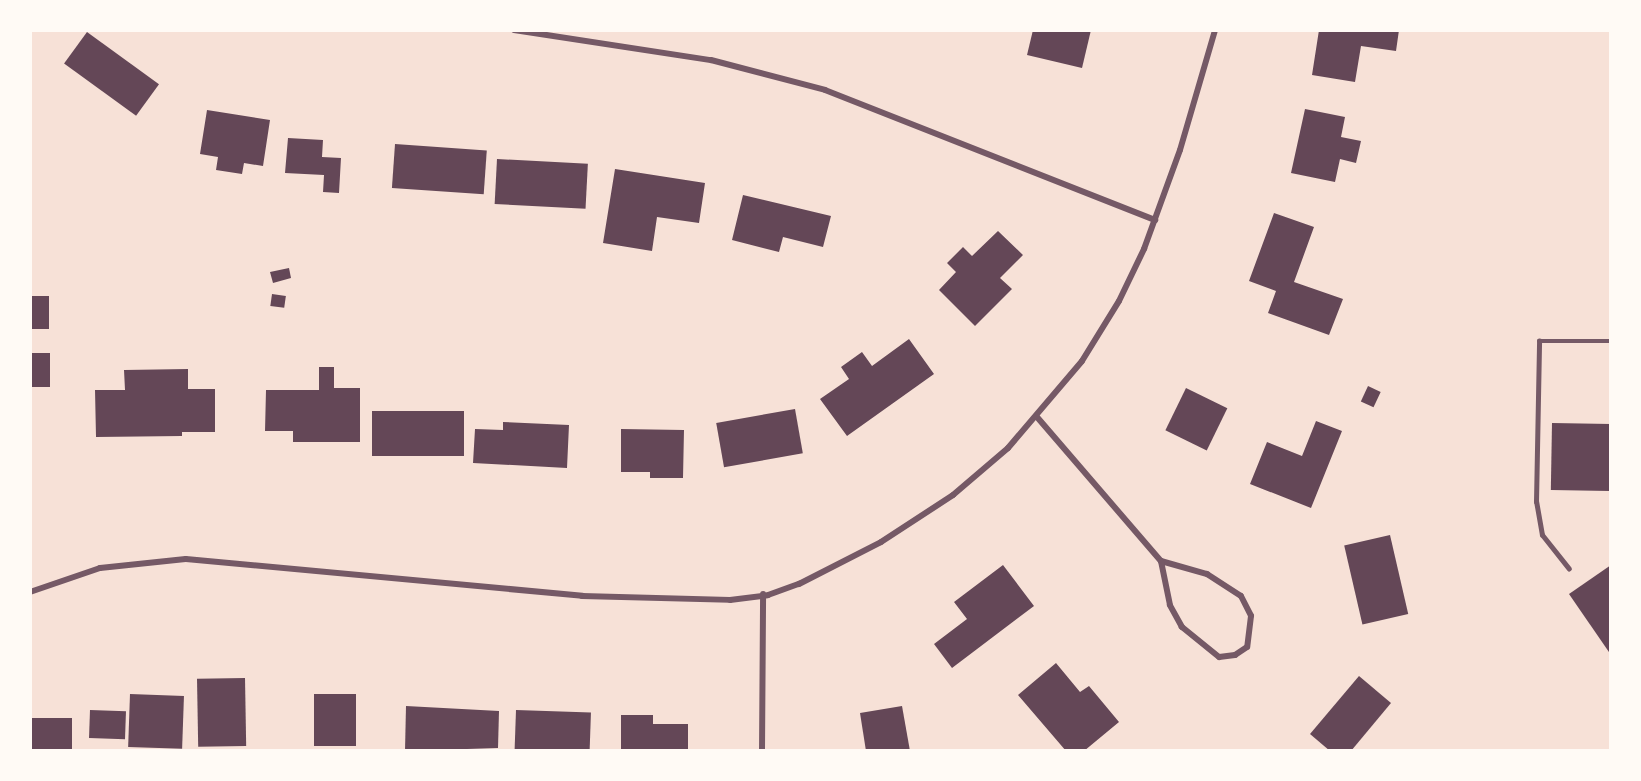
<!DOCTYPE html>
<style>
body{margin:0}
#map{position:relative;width:1641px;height:781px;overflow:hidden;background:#f7e1d7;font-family:"Noto Serif",serif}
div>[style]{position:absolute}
.building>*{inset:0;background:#644757;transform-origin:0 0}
.service>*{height:4.5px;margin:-2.25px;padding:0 2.25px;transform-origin:2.25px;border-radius:2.25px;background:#755966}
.minor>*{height:6px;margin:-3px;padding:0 3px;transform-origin:3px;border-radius:3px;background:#755966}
span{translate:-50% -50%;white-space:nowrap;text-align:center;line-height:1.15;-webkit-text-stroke:6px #fffaf5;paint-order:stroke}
.frame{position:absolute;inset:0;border:32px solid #fffaf5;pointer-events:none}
</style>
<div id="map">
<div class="building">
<i style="clip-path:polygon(1033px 30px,1091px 30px,1082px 68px,1027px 55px)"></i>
<i style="clip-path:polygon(1319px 30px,1399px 30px,1396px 51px,1361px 46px,1355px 82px,1312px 75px)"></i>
<i style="left:87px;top:32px;width:89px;height:39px;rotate:36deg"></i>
<i style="clip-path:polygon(1305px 109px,1345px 117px,1341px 137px,1361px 141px,1356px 163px,1340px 159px,1335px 182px,1291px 173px)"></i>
<i style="clip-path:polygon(207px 110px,270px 120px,263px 166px,244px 163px,242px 174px,216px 170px,218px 157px,200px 154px)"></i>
<i style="clip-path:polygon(288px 138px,323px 140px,322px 157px,341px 158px,339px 193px,323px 192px,324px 175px,285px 173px)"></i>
<i style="left:395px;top:144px;width:92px;height:44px;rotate:4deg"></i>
<i style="left:497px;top:159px;width:91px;height:45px;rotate:3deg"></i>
<i style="clip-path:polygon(615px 169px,705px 183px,699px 223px,657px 217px,652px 251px,603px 243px)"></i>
<i style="clip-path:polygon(743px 195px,831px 216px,823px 247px,783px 237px,779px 252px,732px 240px)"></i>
<i style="clip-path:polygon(1274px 213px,1314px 227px,1294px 282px,1343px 299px,1329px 335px,1268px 313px,1276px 291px,1249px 281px)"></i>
<i style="clip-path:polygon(998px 231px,1023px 255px,1000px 278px,1012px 289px,975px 326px,939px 290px,956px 272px,947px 263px,963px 247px,972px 256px)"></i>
<i style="clip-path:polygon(289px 268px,291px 278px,273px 283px,270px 272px)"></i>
<i style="left:272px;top:294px;width:14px;height:12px;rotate:8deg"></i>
<i style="left:49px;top:296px;width:33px;height:19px;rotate:90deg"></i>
<i style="clip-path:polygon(909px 339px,934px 374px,847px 436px,820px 399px,849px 379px,841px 367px,862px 352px,872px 366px)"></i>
<i style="left:30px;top:353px;width:20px;height:34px"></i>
<i style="clip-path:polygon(319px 367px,334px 367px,334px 388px,360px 388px,360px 442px,293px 442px,293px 431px,265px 431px,266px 390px,319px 390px)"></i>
<i style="clip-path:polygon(188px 369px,188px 389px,215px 389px,215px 432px,182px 432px,182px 436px,96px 437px,95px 390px,125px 390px,124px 370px)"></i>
<i style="left:1368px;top:386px;width:14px;height:17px;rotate:25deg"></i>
<i style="left:1186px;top:388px;width:46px;height:47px;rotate:26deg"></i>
<i style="left:795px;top:409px;width:45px;height:80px;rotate:80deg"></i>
<i style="left:372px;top:411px;width:92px;height:45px"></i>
<i style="clip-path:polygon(1316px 421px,1342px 431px,1311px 508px,1250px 484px,1267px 442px,1302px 456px)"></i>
<i style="clip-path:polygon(503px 422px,569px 425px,567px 468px,473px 463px,475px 429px,503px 430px)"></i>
<i style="left:1552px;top:423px;width:59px;height:67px;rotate:1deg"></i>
<i style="clip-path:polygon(621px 429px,684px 430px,683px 478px,650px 478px,650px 472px,621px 472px)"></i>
<i style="left:1390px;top:535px;width:81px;height:47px;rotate:77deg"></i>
<i style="clip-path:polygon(1003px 565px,1034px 606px,952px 668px,934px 644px,967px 619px,954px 602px)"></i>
<i style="clip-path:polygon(1611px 565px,1611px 655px,1569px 594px)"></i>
<i style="clip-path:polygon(1056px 663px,1080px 692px,1089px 686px,1119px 722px,1084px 751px,1066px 751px,1018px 695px)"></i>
<i style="clip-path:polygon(1359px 676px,1391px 703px,1351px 751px,1330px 751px,1310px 734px)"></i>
<i style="left:245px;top:678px;width:68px;height:48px;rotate:89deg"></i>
<i style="left:130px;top:694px;width:54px;height:53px;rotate:2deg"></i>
<i style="left:314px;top:694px;width:42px;height:52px"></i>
<i style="clip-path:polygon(406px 706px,499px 711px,498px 748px,405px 751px)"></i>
<i style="clip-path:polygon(902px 706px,910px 751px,866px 751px,860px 713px)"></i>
<i style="left:90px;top:710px;width:36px;height:28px;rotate:2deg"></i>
<i style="left:516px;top:710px;width:75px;height:41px;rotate:2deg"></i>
<i style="clip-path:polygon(621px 715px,653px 715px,653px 724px,688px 724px,688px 751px,621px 751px)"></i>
<i style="left:30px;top:718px;width:42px;height:33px"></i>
</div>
<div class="service">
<i style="left:1569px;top:569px;width:43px;rotate:-128.5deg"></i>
<i style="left:1542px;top:535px;width:34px;rotate:-100deg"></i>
<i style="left:1536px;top:502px;width:161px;rotate:-88.9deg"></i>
<i style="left:1539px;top:341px;width:72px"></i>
</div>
<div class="minor">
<i style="left:514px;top:30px;width:199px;rotate:8.7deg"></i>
<i style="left:711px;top:60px;width:118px;rotate:14.7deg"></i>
<i style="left:825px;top:90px;width:355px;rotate:21.5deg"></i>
<i style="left:1037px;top:417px;width:190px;rotate:49.3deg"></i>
<i style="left:1161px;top:561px;width:48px;rotate:15.8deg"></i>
<i style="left:1207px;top:574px;width:40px;rotate:32.9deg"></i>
<i style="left:1241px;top:596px;width:22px;rotate:63deg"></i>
<i style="left:1251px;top:616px;width:31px;rotate:97deg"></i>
<i style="left:1247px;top:647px;width:14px;rotate:146deg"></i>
<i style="left:1235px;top:655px;width:16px;rotate:173deg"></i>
<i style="left:1219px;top:657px;width:48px;rotate:-141deg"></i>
<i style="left:1182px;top:627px;width:25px;rotate:-119deg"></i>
<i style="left:1170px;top:605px;width:45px;rotate:-101.6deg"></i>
<i style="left:30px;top:592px;width:74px;rotate:-18.9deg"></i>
<i style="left:100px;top:568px;width:86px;rotate:-6deg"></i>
<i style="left:186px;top:559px;width:398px;rotate:5.3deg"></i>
<i style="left:582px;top:596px;width:148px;rotate:1.5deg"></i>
<i style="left:730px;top:600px;width:38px;rotate:-7deg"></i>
<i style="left:768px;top:595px;width:33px;rotate:-20deg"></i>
<i style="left:799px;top:584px;width:92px;rotate:-27.1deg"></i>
<i style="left:881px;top:542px;width:86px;rotate:-33.1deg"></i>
<i style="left:953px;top:495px;width:72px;rotate:-40.5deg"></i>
<i style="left:1008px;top:448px;width:114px;rotate:-49.6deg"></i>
<i style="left:1082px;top:361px;width:70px;rotate:-58.3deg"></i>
<i style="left:1119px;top:301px;width:58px;rotate:-64.3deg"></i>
<i style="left:1144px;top:249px;width:105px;rotate:-70deg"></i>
<i style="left:1180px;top:150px;width:125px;rotate:-73.7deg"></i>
<i style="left:762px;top:751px;width:157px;rotate:-89.6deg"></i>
</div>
<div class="frame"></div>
</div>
